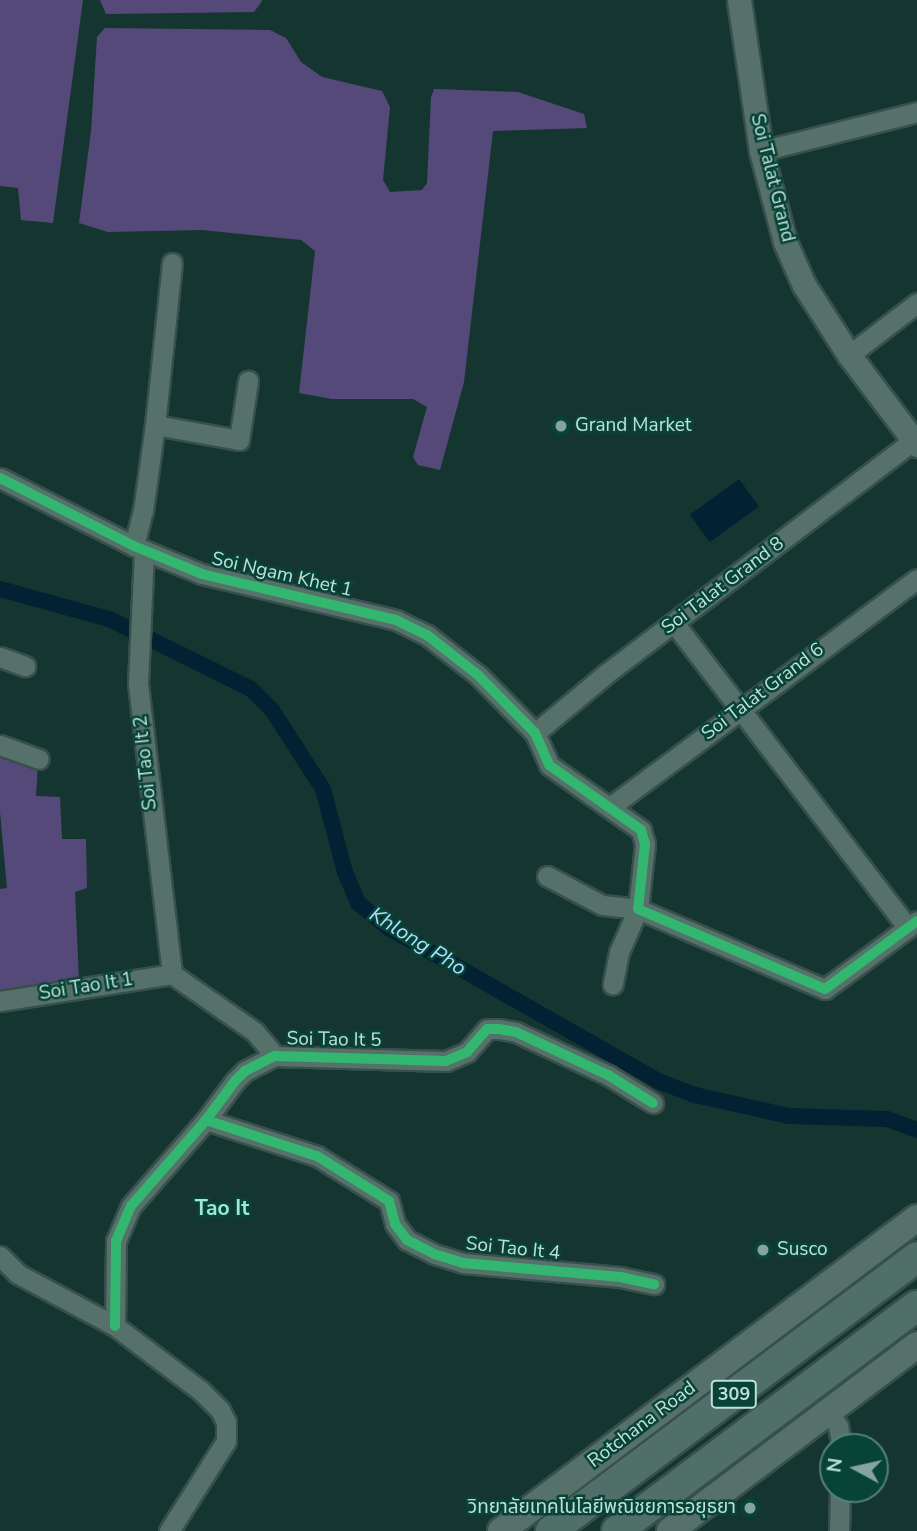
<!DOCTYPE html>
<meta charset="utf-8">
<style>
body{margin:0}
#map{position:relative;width:917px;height:1531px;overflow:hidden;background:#153630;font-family:"Nunito Sans","Noto Sans Thai",sans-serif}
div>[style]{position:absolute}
.green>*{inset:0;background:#55497a}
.water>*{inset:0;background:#022233;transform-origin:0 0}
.canal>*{height:16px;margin:-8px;padding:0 8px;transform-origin:8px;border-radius:8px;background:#022233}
.roads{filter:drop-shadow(2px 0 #37504b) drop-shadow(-2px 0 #37504b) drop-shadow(0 2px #37504b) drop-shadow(0 -2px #37504b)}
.minor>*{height:19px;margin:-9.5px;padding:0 9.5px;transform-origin:9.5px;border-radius:9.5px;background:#56706a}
.tertiary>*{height:23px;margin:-11.5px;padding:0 11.5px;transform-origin:11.5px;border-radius:11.5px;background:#56706a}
.secondary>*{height:26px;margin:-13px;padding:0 13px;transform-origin:13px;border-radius:13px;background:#56706a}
.primary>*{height:30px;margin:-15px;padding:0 15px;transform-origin:15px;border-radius:15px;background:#516f69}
.cycleway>*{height:10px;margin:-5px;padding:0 5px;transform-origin:5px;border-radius:5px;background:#33b770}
.dots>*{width:19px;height:19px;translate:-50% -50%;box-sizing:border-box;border:4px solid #084338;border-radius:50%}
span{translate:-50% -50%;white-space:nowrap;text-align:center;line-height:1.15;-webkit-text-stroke:5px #084338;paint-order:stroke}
.shield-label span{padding:2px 5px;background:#084338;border:2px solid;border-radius:5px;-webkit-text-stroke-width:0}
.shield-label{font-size:18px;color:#bfe0d7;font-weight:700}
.street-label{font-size:19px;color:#bfe0d7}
.poi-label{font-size:19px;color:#bfe0d7}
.left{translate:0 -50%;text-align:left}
.right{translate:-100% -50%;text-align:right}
.water-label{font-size:21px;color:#aeddfc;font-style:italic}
.neighbourhood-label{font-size:21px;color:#a1e7d6;font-weight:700}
.north{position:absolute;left:819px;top:1433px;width:70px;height:70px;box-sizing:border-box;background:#084338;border:2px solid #518278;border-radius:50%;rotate:278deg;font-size:19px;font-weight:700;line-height:28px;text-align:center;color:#bfe0d7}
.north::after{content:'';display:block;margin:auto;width:24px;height:32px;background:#84a49d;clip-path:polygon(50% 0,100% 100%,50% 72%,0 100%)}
</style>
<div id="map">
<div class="green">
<i style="clip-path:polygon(0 0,83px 0,53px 223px,21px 220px,18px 188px,0 186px)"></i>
<i style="clip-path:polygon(100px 0,262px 0,262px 1px,254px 12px,106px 14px)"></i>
<i style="clip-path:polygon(105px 28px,270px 30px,286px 38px,301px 62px,322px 77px,382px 91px,390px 107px,383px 180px,390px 192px,422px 190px,427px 183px,431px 97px,434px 89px,518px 92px,584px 114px,587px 128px,493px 131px,464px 382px,440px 470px,418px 465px,413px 457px,427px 407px,413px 399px,332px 399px,299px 393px,315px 251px,301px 240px,202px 230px,108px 232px,79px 223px,91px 131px,97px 37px)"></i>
<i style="clip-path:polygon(0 753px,38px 763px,36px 796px,60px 797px,62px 839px,86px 839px,87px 888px,75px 892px,79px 981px,0 994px,0 889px,7px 888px,0 812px)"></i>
</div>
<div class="water">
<i style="left:739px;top:479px;width:34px;height:61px;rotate:54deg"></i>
</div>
<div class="canal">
<i style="left:0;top:589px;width:113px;rotate:15.4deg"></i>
<i style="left:109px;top:619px;width:158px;rotate:26.2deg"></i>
<i style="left:251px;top:689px;width:30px;rotate:45deg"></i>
<i style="left:272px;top:710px;width:94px;rotate:57.2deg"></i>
<i style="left:323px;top:789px;width:86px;rotate:75.2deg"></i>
<i style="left:345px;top:872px;width:34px;rotate:67deg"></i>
<i style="left:358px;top:903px;width:40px;rotate:39deg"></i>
<i style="left:389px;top:928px;width:309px;rotate:29.6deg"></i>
<i style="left:658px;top:1081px;width:40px;rotate:21deg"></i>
<i style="left:695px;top:1095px;width:96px;rotate:12.6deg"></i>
<i style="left:789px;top:1116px;width:98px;rotate:1.8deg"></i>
<i style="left:887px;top:1119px;width:32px;rotate:20deg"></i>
</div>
<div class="roads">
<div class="minor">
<i style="left:761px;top:151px;width:161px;rotate:-14deg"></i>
<i style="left:849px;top:355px;width:86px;rotate:-37.4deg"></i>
<i style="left:155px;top:425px;width:85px;rotate:10.1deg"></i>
<i style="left:239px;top:440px;width:60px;rotate:-81.3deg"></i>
<i style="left:0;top:478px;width:150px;rotate:26.9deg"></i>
<i style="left:134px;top:546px;width:74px;rotate:22.4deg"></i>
<i style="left:202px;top:574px;width:199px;rotate:13.3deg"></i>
<i style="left:396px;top:620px;width:34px;rotate:26deg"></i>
<i style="left:427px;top:635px;width:65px;rotate:38.1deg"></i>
<i style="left:478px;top:675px;width:81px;rotate:45.5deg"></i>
<i style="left:535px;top:733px;width:35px;rotate:66deg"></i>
<i style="left:549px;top:765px;width:113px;rotate:35.2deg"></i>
<i style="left:641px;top:830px;width:15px;rotate:74deg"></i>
<i style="left:645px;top:844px;width:65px;rotate:96.1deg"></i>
<i style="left:638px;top:909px;width:203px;rotate:23.2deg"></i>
<i style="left:825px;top:989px;width:114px;rotate:-36.5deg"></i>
<i style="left:134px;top:546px;width:36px;rotate:-76deg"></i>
<i style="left:143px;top:511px;width:87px;rotate:-82.1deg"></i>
<i style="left:155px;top:425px;width:163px;rotate:-84deg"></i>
<i style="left:144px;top:551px;width:133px;rotate:92.6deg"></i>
<i style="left:138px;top:684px;width:292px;rotate:83.3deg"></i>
<i style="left:674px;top:623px;width:384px;rotate:52.5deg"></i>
<i style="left:0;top:657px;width:27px;rotate:20deg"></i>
<i style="left:535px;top:733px;width:94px;rotate:-39.8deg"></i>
<i style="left:607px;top:673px;width:389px;rotate:-37.2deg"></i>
<i style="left:0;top:745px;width:41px;rotate:19.7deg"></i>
<i style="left:610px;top:807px;width:382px;rotate:-36.6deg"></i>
<i style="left:547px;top:876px;width:62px;rotate:27.8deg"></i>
<i style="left:602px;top:905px;width:36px;rotate:6deg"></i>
<i style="left:638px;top:909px;width:47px;rotate:113.8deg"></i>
<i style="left:619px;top:952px;width:33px;rotate:101deg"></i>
<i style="left:172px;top:974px;width:101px;rotate:34.9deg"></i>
<i style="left:255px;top:1032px;width:31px;rotate:50deg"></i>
<i style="left:0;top:1001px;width:174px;rotate:-8.9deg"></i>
<i style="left:206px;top:1120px;width:117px;rotate:18deg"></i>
<i style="left:317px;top:1156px;width:85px;rotate:32deg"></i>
<i style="left:389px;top:1201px;width:24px;rotate:75deg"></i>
<i style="left:395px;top:1224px;width:20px;rotate:53deg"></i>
<i style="left:407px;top:1240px;width:30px;rotate:27deg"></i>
<i style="left:434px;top:1254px;width:30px;rotate:17deg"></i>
<i style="left:463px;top:1263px;width:158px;rotate:5.1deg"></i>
<i style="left:620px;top:1277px;width:35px;rotate:12deg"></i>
<i style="left:0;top:1256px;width:25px;rotate:45deg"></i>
<i style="left:18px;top:1274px;width:110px;rotate:28.2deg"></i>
<i style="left:115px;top:1326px;width:106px;rotate:37deg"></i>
<i style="left:200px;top:1390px;width:28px;rotate:45deg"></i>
<i style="left:220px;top:1410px;width:13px;rotate:63deg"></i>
<i style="left:226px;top:1422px;width:19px;rotate:90deg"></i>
<i style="left:226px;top:1441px;width:107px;rotate:122.3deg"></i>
<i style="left:115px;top:1326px;width:85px;rotate:-89.3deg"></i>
<i style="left:116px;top:1241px;width:38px;rotate:-67deg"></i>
<i style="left:131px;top:1206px;width:114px;rotate:-48.9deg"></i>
<i style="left:206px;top:1120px;width:49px;rotate:-53.4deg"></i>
<i style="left:235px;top:1081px;width:14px;rotate:-45deg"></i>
<i style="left:245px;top:1071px;width:34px;rotate:-27deg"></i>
<i style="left:275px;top:1056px;width:171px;rotate:1.7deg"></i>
<i style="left:446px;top:1061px;width:23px;rotate:-23deg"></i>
<i style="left:467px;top:1052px;width:30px;rotate:-49deg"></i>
<i style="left:487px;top:1029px;width:12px"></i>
<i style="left:499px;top:1029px;width:17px;rotate:10deg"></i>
<i style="left:516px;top:1032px;width:102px;rotate:25.1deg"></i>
<i style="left:608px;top:1075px;width:53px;rotate:31.9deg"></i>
<i style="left:829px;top:1412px;width:17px;rotate:57deg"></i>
<i style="left:838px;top:1426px;width:21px;rotate:79deg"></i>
<i style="left:839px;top:1531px;width:42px;rotate:-88.6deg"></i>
</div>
<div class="tertiary">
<i style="left:739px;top:0;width:153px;rotate:81.7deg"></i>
<i style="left:761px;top:151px;width:94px;rotate:75.2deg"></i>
<i style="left:785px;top:242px;width:47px;rotate:66.2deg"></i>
<i style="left:804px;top:285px;width:83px;rotate:57.3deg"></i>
<i style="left:849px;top:355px;width:113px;rotate:52.9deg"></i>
</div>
<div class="secondary">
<i style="left:501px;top:1531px;width:521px;rotate:-36.96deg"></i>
<i style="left:670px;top:1531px;width:309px;rotate:-37deg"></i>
</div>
<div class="primary">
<i style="left:551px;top:1531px;width:457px;rotate:-36.8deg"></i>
<i style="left:617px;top:1531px;width:375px;rotate:-36.9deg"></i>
</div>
</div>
<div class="cycleway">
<i style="left:0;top:478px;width:150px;rotate:26.9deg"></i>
<i style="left:134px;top:546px;width:74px;rotate:22.4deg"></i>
<i style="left:202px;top:574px;width:199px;rotate:13.3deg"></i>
<i style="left:396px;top:620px;width:34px;rotate:26deg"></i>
<i style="left:427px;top:635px;width:65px;rotate:38.1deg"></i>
<i style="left:478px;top:675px;width:81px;rotate:45.5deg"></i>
<i style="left:535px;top:733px;width:35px;rotate:66deg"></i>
<i style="left:549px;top:765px;width:113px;rotate:35.2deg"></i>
<i style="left:641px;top:830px;width:15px;rotate:74deg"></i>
<i style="left:645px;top:844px;width:65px;rotate:96.1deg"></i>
<i style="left:638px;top:909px;width:203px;rotate:23.2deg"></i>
<i style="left:825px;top:989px;width:114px;rotate:-36.5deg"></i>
<i style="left:206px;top:1120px;width:117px;rotate:18deg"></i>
<i style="left:317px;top:1156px;width:85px;rotate:32deg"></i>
<i style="left:389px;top:1201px;width:24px;rotate:75deg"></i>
<i style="left:395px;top:1224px;width:20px;rotate:53deg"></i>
<i style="left:407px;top:1240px;width:30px;rotate:27deg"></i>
<i style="left:434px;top:1254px;width:30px;rotate:17deg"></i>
<i style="left:463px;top:1263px;width:158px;rotate:5.1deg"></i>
<i style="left:620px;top:1277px;width:35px;rotate:12deg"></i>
<i style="left:115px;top:1326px;width:85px;rotate:-89.3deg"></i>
<i style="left:116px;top:1241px;width:38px;rotate:-67deg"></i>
<i style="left:131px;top:1206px;width:114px;rotate:-48.9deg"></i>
<i style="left:206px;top:1120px;width:49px;rotate:-53.4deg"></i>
<i style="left:235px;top:1081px;width:14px;rotate:-45deg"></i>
<i style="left:245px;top:1071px;width:34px;rotate:-27deg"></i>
<i style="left:275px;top:1056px;width:171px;rotate:1.7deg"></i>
<i style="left:446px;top:1061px;width:23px;rotate:-23deg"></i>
<i style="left:467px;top:1052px;width:30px;rotate:-49deg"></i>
<i style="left:487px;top:1029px;width:12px"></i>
<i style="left:499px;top:1029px;width:17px;rotate:10deg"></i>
<i style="left:516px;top:1032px;width:102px;rotate:25.1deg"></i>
<i style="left:608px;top:1075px;width:53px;rotate:31.9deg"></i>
</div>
<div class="dots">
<i style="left:561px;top:426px;background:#84a49d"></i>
<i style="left:763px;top:1250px;background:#84a49d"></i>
<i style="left:750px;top:1508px;background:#84a49d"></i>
</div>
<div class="shield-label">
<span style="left:734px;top:1394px">309</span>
</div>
<div class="street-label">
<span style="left:772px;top:178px;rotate:76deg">Soi Talat Grand</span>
<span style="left:282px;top:575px;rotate:13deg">Soi Ngam Khet 1</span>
<span style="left:723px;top:586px;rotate:-37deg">Soi Talat Grand 8</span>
<span style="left:763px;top:692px;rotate:-37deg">Soi Talat Grand 6</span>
<span style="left:146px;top:763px;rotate:-96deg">Soi Tao It 2</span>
<span style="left:86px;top:987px;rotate:-9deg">Soi Tao It 1</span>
<span style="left:334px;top:1040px;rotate:1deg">Soi Tao It 5</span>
<span style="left:513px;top:1249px;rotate:6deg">Soi Tao It 4</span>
<span style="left:642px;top:1425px;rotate:-37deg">Rotchana Road</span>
</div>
<div class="poi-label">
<span class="left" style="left:575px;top:426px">Grand Market</span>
<span class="left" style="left:777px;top:1250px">Susco</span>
<span class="right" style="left:736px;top:1508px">วิทยาลัยเทคโนโลยีพณิชยการอยุธยา</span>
</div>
<div class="water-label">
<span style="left:418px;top:941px;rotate:32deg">Khlong Pho</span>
</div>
<div class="neighbourhood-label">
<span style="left:222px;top:1208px">Tao It</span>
</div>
<div class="north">N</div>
</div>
